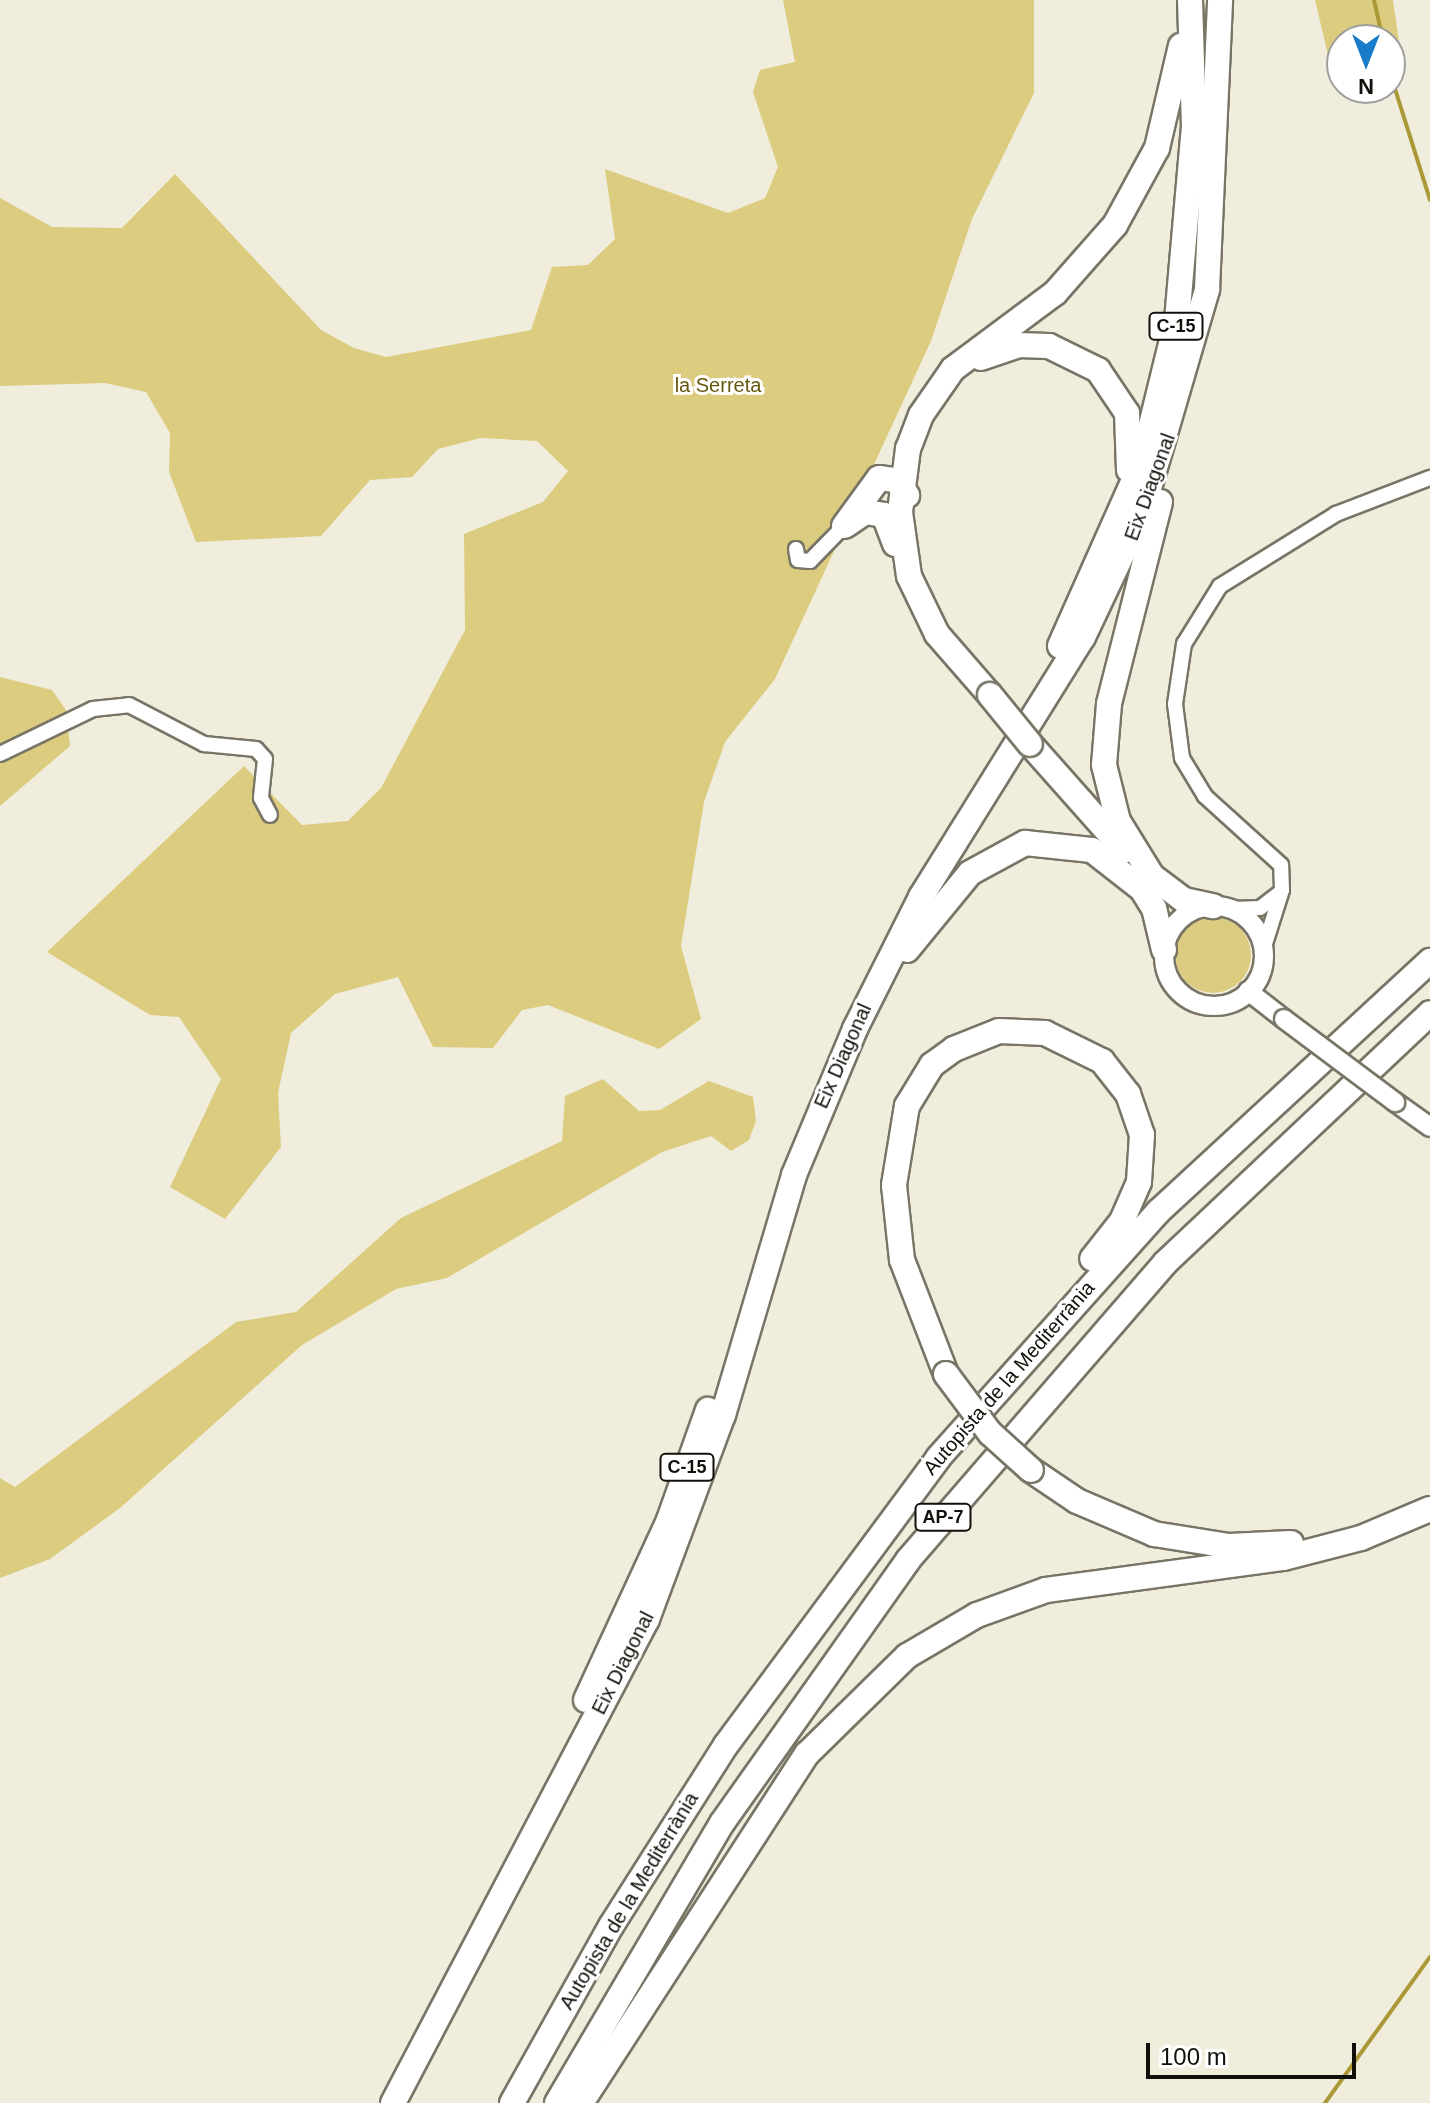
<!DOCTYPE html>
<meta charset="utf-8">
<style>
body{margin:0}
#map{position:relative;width:1430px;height:2103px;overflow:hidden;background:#f0eddc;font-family:Arial,sans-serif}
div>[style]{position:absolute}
.green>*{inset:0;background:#dbcc80}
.round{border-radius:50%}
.stream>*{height:4px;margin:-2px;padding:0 2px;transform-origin:2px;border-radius:2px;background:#ab9837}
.roads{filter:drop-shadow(2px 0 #787566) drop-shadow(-2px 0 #787566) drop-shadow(0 2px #787566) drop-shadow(0 -2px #787566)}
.street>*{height:14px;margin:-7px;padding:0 7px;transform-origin:7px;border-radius:7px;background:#fff}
.secondary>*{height:18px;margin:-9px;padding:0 9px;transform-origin:9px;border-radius:9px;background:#fff}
.secondary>.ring{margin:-9px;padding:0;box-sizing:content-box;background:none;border:18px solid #fff;border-radius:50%}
.highway>*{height:24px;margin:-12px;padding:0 12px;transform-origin:12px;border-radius:12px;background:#fff}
.bridges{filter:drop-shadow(2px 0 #787566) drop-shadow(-2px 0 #787566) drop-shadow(0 2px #787566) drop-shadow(0 -2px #787566)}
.secondary-bridge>*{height:18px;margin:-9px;padding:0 9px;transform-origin:9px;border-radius:9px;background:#fff}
.highway-bridge>*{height:24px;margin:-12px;padding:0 12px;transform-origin:12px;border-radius:12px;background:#fff}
span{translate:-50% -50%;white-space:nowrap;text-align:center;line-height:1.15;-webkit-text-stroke:6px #fff;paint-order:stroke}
.shield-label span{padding:2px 6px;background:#fff;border:2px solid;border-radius:6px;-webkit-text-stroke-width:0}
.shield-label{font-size:18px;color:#11100a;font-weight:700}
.park-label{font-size:20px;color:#65580e}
.street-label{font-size:20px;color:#11100a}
.north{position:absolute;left:1326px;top:24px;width:80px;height:80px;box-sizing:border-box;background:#fff;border:2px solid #a09f9d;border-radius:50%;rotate:180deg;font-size:22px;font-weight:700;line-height:32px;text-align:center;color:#11100a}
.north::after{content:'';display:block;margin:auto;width:28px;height:36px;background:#197cc8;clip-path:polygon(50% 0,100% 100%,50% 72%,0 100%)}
.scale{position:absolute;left:1146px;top:2043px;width:210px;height:36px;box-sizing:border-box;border:4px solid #11100a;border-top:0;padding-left:10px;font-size:24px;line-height:28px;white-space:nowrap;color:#11100a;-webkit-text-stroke:6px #fff;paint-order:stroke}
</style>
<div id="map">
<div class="green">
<i style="clip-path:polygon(783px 0,1034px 0,1034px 93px,972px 219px,931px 341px,775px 679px,725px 742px,704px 802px,681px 946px,701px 1019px,659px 1049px,548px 1005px,522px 1010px,493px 1048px,433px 1047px,398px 977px,335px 994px,291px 1033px,278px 1093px,281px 1147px,225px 1219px,170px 1187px,221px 1079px,179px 1017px,150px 1015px,47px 952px,244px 766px,302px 825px,348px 821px,381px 788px,465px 630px,464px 534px,543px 502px,568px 471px,537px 441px,481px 438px,438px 449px,412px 477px,370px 480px,321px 536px,196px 542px,169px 472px,170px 433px,146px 392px,105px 383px,0 386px,0 198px,52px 227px,122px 228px,175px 174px,321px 330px,354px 348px,386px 357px,531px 330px,552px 267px,588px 265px,615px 239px,605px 169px,728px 213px,765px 198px,778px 167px,753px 92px,760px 70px,795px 62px)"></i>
<i style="clip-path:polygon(1315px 0,1393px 0,1399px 41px,1390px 63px,1390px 40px,1342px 40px,1342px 84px,1334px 80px)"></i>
<i style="clip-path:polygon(0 677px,52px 690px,66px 710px,70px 746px,0 806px)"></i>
<i class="round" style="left:1175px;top:917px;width:76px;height:76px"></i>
<i style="clip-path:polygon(603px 1079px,639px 1111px,660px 1110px,709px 1081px,753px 1097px,756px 1121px,749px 1140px,731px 1151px,711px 1136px,662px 1152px,447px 1278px,396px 1289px,302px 1345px,120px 1508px,50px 1559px,0 1578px,0 1478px,15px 1487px,236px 1322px,296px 1312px,401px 1218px,562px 1141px,565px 1096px)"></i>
</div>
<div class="stream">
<i style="left:1374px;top:0;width:41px;rotate:77.3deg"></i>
<i style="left:1390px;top:73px;width:133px;rotate:72.5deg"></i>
<i style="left:1325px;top:2103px;width:180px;rotate:-54.3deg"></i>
</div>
<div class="roads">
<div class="street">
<i style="left:796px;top:549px;width:11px;rotate:80deg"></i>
<i style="left:798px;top:560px;width:12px;rotate:5deg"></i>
<i style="left:810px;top:561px;width:49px;rotate:-45.8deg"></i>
<i style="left:0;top:754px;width:103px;rotate:-25.8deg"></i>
<i style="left:93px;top:709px;width:36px;rotate:-6deg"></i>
<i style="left:129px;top:705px;width:85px;rotate:27.5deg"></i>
<i style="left:204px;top:744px;width:52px;rotate:5.5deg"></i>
<i style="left:256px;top:749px;width:13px;rotate:48deg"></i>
<i style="left:265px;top:759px;width:39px;rotate:96deg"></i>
<i style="left:261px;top:798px;width:19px;rotate:62deg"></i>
<i style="left:1232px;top:909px;width:28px;rotate:-2deg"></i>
<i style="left:1260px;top:908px;width:25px;rotate:-37deg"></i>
<i style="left:1264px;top:947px;width:60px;rotate:-72.5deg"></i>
<i style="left:1282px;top:890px;width:25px;rotate:-92deg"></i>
<i style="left:1281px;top:865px;width:103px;rotate:-137.8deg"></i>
<i style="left:1205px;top:796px;width:44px;rotate:-121.2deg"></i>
<i style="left:1182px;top:758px;width:54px;rotate:-97.4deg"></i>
<i style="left:1175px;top:704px;width:61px;rotate:-81.5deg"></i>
<i style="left:1184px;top:644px;width:68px;rotate:-58.2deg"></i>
<i style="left:1220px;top:586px;width:137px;rotate:-31.8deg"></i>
<i style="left:1336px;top:514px;width:101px;rotate:-21deg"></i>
</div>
<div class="secondary">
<i class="ring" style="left:1164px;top:906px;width:82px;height:82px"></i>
<i style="left:1248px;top:991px;width:46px;rotate:37.9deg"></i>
<i style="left:1395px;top:1102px;width:43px;rotate:35.5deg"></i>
</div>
<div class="highway">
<i style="left:981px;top:358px;width:39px;rotate:-19deg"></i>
<i style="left:1018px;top:345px;width:31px;rotate:2deg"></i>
<i style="left:1049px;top:346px;width:55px;rotate:26.1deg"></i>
<i style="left:1098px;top:370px;width:52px;rotate:56deg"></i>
<i style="left:1127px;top:413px;width:57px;rotate:88deg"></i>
<i style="left:1160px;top:502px;width:208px;rotate:104.2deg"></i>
<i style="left:1109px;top:704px;width:61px;rotate:94.7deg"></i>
<i style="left:1104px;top:765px;width:58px;rotate:76deg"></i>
<i style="left:1118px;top:821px;width:65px;rotate:58.3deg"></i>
<i style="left:1152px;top:876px;width:40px;rotate:37deg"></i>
<i style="left:1184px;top:900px;width:30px;rotate:12deg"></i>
<i style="left:846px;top:525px;width:23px;rotate:-34deg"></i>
<i style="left:865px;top:512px;width:19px;rotate:9deg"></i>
<i style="left:884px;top:515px;width:31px;rotate:69deg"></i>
<i style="left:844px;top:526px;width:59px;rotate:-53.9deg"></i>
<i style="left:879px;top:478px;width:17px;rotate:7deg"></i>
<i style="left:896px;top:480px;width:19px;rotate:54deg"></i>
<i style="left:1060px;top:646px;width:201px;rotate:-66deg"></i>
<i style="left:1142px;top:462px;width:146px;rotate:-76.2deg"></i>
<i style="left:1177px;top:320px;width:194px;rotate:-85deg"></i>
<i style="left:1194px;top:127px;width:127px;rotate:-91.8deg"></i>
<i style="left:990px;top:695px;width:81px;rotate:-131deg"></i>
<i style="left:937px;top:634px;width:64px;rotate:-115.8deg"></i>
<i style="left:909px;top:576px;width:65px;rotate:-98deg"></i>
<i style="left:900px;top:512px;width:64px;rotate:-82.8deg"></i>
<i style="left:908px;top:449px;width:36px;rotate:-69deg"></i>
<i style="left:921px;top:415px;width:56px;rotate:-55.2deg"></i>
<i style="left:953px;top:369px;width:127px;rotate:-36.7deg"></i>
<i style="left:1055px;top:293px;width:91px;rotate:-48.6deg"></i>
<i style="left:1115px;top:225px;width:88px;rotate:-61.4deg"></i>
<i style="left:1157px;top:148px;width:105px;rotate:-76.8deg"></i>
<i style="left:1030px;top:744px;width:142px;rotate:48.4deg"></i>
<i style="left:1135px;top:878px;width:36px;rotate:58deg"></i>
<i style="left:1154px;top:908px;width:43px;rotate:76.6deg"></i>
<i style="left:907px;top:950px;width:99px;rotate:-50.7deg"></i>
<i style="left:970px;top:873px;width:63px;rotate:-28.6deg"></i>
<i style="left:1025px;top:843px;width:67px;rotate:6deg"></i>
<i style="left:1092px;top:850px;width:65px;rotate:38.1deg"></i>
<i style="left:946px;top:1374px;width:122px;rotate:-111.1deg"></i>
<i style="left:902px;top:1260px;width:75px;rotate:-96.1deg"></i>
<i style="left:894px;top:1185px;width:80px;rotate:-80.7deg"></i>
<i style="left:907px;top:1106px;width:48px;rotate:-58.6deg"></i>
<i style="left:932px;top:1065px;width:27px;rotate:-36deg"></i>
<i style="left:954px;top:1049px;width:48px;rotate:-21.8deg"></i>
<i style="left:999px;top:1031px;width:46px;rotate:2.5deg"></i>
<i style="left:1045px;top:1033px;width:64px;rotate:26.2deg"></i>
<i style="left:1102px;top:1061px;width:42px;rotate:51.8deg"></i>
<i style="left:1128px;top:1094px;width:43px;rotate:71.1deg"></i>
<i style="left:1142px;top:1135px;width:47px;rotate:93.7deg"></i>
<i style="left:1139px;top:1182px;width:43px;rotate:113.6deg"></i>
<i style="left:1122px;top:1221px;width:48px;rotate:128.3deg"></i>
<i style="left:1031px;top:1470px;width:55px;rotate:34deg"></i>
<i style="left:1077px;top:1501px;width:84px;rotate:23.2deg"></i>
<i style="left:1154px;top:1534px;width:76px;rotate:9.1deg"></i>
<i style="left:1229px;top:1546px;width:62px;rotate:-2.8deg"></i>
<i style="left:586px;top:1700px;width:198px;rotate:-65.2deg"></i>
<i style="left:669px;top:1520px;width:117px;rotate:-70.5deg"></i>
<i style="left:393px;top:2103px;width:547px;rotate:-62.31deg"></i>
<i style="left:647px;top:1619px;width:218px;rotate:-69.6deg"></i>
<i style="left:723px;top:1415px;width:250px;rotate:-73.5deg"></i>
<i style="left:794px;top:1175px;width:158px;rotate:-67.3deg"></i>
<i style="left:855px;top:1029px;width:148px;rotate:-63.4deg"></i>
<i style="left:921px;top:897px;width:306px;rotate:-58.1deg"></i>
<i style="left:1083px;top:637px;width:138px;rotate:-64.7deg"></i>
<i style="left:1142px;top:512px;width:232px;rotate:-73.7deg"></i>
<i style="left:1207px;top:289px;width:289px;rotate:-87.4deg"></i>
<i style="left:512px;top:2103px;width:203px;rotate:-60.8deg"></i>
<i style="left:611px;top:1926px;width:214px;rotate:-57.6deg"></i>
<i style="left:726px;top:1745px;width:357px;rotate:-53.5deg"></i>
<i style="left:938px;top:1458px;width:331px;rotate:-48.2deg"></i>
<i style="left:1159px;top:1211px;width:369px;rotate:-42.7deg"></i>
<i style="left:557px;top:2103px;width:325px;rotate:-59.5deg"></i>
<i style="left:722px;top:1823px;width:322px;rotate:-54.7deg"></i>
<i style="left:908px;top:1560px;width:393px;rotate:-49.1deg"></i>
<i style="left:1165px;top:1263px;width:364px;rotate:-43.3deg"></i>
<i style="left:581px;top:2103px;width:416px;rotate:-57.1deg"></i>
<i style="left:807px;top:1754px;width:140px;rotate:-44.4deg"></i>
<i style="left:907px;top:1656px;width:81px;rotate:-30.4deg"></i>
<i style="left:977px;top:1615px;width:73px;rotate:-19.9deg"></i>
<i style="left:1046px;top:1590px;width:240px;rotate:-7.7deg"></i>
<i style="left:1284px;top:1558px;width:80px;rotate:-14.6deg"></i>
<i style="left:1361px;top:1538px;width:75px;rotate:-22.8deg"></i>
</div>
</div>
<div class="bridges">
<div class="secondary-bridge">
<i style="left:1284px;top:1019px;width:139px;rotate:36.8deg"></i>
</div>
<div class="highway-bridge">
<i style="left:990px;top:695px;width:63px;rotate:50.8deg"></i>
<i style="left:946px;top:1374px;width:74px;rotate:53.3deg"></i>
<i style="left:990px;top:1433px;width:55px;rotate:42.1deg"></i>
</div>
</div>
<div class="shield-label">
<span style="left:1176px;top:326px">C-15</span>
<span style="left:687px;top:1467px">C-15</span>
<span style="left:943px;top:1517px">AP-7</span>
</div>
<div class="park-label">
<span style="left:718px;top:385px">la Serreta</span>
</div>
<div class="street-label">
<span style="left:1150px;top:487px;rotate:-70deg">Eix Diagonal</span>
<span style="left:843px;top:1056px;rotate:-66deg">Eix Diagonal</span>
<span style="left:1009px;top:1378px;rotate:-49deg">Autopista de la Mediterrània</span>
<span style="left:623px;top:1663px;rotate:-63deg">Eix Diagonal</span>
<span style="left:629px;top:1901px;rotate:-59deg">Autopista de la Mediterrània</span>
</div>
<div class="north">N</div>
<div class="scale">100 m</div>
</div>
